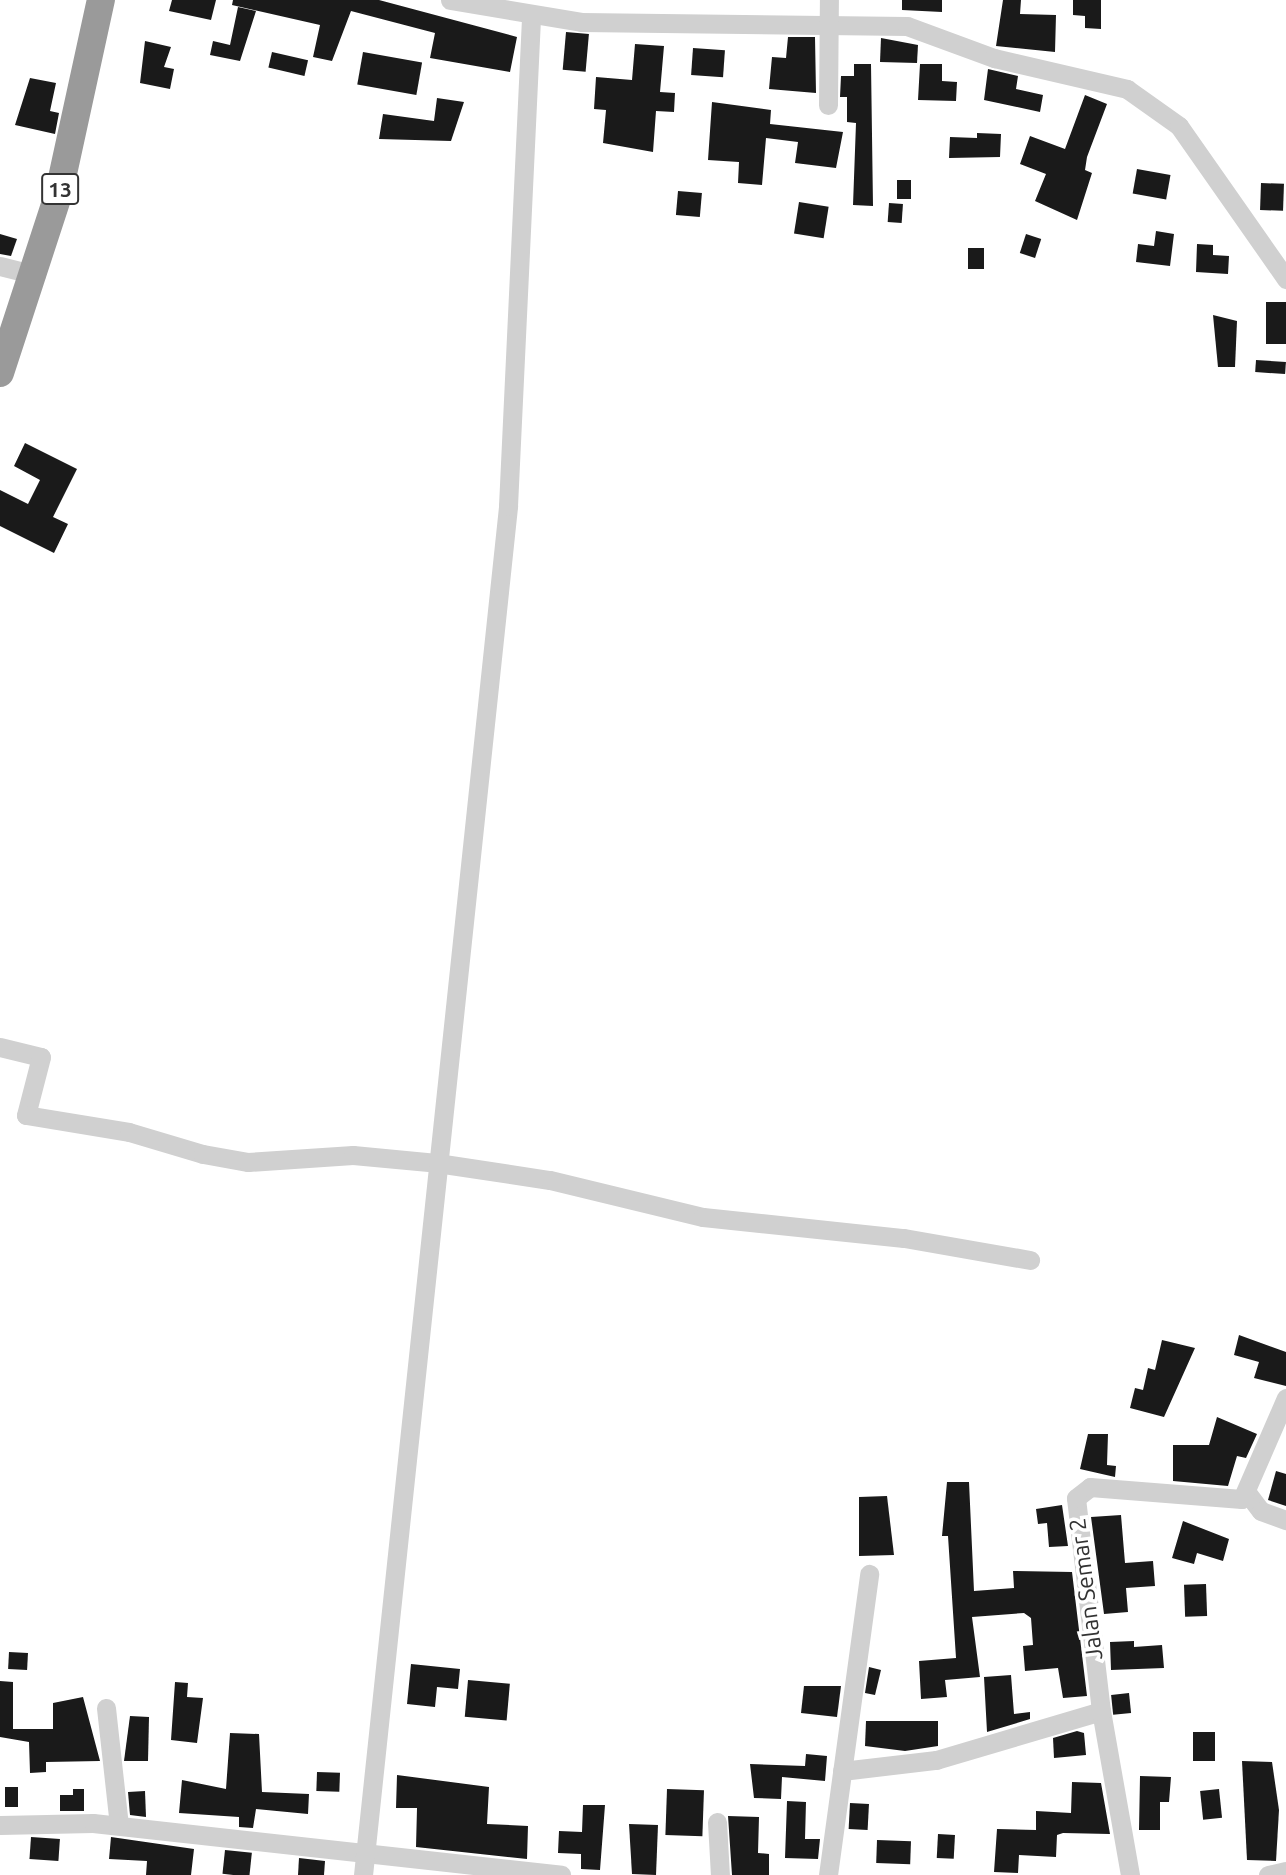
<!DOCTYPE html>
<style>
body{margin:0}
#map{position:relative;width:1286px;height:1875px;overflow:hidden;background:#fff;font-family:Ubuntu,sans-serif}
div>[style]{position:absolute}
.building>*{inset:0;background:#1a1a1a;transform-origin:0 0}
.minor>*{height:19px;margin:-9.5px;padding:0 9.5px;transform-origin:9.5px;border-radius:9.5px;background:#d0d0d0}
.highway>*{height:28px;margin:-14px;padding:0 14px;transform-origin:14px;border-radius:14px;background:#9a9a9a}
span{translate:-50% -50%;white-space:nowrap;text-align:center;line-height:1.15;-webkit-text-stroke:7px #fff;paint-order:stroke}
.shield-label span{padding:2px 5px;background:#fff;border:2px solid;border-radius:5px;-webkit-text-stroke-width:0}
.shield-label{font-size:21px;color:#333;font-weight:700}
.street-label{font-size:23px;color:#333}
</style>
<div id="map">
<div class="building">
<i style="clip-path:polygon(172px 0,216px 0,211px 20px,169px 11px)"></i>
<i style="clip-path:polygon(233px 0,379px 0,517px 37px,510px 72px,430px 58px,435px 33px,351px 11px,332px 61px,313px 57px,320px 25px,232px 5px)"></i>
<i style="clip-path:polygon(902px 0,942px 0,942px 12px,902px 10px)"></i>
<i style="clip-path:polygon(1003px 0,1021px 0,1020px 14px,1056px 15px,1055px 52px,996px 46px)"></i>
<i style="clip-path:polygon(1073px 0,1101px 0,1101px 29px,1085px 28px,1085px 16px,1073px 15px)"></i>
<i style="clip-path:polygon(238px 7px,256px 11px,240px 61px,210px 55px,213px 41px,230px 45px)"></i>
<i style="left:566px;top:32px;width:23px;height:38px;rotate:5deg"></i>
<i style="clip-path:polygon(788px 37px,815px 37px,816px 93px,769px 89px,772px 57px,786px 58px)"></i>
<i style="clip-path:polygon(881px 38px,918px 45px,917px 63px,880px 62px)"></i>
<i style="clip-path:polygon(145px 41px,171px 47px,164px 67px,174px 69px,170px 89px,140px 83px)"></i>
<i style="clip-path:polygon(635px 44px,664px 46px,660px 92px,675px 93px,674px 112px,656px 111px,653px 152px,603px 143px,606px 110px,594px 109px,596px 77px,632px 80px)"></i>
<i style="left:693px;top:48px;width:32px;height:27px;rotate:4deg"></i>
<i style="left:272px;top:52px;width:37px;height:16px;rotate:13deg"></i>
<i style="left:363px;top:52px;width:60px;height:33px;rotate:10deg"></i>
<i style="clip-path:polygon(854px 64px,871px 64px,873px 206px,853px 205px,856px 123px,847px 122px,847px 97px,840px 97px,841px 76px,854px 76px)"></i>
<i style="clip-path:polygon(920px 64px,942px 64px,942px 81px,957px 82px,956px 101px,918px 100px)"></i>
<i style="clip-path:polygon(988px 69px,1018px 76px,1016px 89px,1043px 95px,1040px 112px,984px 100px)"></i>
<i style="clip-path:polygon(30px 78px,56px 83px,50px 111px,59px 113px,55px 134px,15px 125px)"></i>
<i style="clip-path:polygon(1085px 95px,1107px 104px,1087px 157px,1085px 170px,1092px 173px,1077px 220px,1035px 201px,1046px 174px,1020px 164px,1030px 136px,1065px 149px)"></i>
<i style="clip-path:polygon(437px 98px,464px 102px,451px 141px,379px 139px,383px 114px,434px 121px)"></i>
<i style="clip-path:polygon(712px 102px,771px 110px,770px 124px,843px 132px,836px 168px,795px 163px,798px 142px,766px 138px,762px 185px,738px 183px,739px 162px,708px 160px)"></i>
<i style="clip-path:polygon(977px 133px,1001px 134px,1000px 157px,949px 158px,950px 137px,977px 138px)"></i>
<i style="left:1137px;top:169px;width:34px;height:25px;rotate:10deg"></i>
<i style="left:897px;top:180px;width:14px;height:19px"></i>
<i style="left:1261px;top:183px;width:23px;height:27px;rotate:2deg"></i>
<i style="left:678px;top:191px;width:24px;height:24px;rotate:5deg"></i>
<i style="left:799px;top:202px;width:30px;height:32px;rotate:9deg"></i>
<i style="left:889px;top:203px;width:14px;height:19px;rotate:4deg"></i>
<i style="clip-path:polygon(1156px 231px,1174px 234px,1170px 266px,1136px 262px,1138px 244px,1154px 246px)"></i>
<i style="clip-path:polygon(0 234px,17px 239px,11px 256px,0 254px)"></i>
<i style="left:1026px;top:234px;width:16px;height:20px;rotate:18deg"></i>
<i style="clip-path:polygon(1197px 244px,1213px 245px,1213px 255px,1229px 256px,1228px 274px,1196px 272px)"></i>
<i style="left:968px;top:248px;width:16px;height:21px"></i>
<i style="left:1266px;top:302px;width:20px;height:42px"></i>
<i style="clip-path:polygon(1213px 315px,1237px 321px,1235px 367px,1218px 367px)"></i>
<i style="left:1256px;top:360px;width:30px;height:12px;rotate:4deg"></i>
<i style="clip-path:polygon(25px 443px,77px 469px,53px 517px,68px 524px,54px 553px,0 526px,0 490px,28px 504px,40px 480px,14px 466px)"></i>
<i style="clip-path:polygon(1239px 1335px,1286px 1352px,1286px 1386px,1254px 1378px,1259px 1362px,1234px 1355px)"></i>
<i style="clip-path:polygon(1162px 1340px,1195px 1348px,1164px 1417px,1130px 1408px,1135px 1388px,1143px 1390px,1148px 1368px,1155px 1370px)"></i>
<i style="clip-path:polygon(1217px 1417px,1257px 1434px,1246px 1458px,1237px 1456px,1228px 1486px,1173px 1481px,1173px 1445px,1209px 1445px)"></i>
<i style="clip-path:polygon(1088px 1434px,1108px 1434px,1107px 1465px,1116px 1466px,1115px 1477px,1080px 1469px)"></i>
<i style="clip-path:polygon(1276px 1471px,1286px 1474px,1286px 1506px,1268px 1500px)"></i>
<i style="clip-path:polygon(947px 1482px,969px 1482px,974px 1591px,1014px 1588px,1013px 1571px,1072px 1572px,1087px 1696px,1063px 1698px,1058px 1668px,1025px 1671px,1023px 1646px,1033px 1645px,1031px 1618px,1024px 1613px,972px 1617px,980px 1677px,945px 1680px,947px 1697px,921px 1699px,919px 1661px,956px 1658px,948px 1536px,942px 1536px)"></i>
<i style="clip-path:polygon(887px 1496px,894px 1555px,859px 1556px,859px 1497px)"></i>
<i style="clip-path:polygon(1062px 1505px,1068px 1546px,1049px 1547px,1047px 1523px,1038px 1524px,1036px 1509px)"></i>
<i style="clip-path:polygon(1121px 1515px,1125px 1563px,1153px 1561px,1155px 1586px,1126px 1588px,1128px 1612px,1104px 1614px,1091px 1517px)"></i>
<i style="clip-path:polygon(1183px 1521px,1229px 1539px,1223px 1561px,1197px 1553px,1194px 1564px,1172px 1558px)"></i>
<i style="left:1206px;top:1584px;width:32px;height:22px;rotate:88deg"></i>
<i style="clip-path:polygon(1134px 1641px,1134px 1647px,1162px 1645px,1164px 1668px,1111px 1670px,1110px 1642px)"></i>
<i style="left:9px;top:1652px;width:19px;height:17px;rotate:3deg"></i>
<i style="clip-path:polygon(411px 1664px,460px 1669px,458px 1689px,437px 1687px,435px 1707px,407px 1704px)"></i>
<i style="clip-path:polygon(869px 1667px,881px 1670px,875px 1695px,865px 1693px)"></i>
<i style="clip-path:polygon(1011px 1675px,1014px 1714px,1030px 1712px,1030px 1719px,987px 1732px,984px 1677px)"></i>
<i style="left:468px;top:1680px;width:42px;height:37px;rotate:5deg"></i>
<i style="clip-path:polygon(0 1681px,13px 1682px,13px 1729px,53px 1729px,53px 1703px,83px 1697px,100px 1761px,46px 1762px,46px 1772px,30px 1773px,29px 1742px,0 1737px)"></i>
<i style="clip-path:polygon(175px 1682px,188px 1683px,187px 1697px,203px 1698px,197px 1743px,171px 1740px)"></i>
<i style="clip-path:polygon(804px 1686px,841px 1686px,837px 1717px,801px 1713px)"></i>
<i style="left:1129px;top:1693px;width:20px;height:18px;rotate:84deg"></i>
<i style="clip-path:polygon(130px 1716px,149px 1717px,148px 1761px,124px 1761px)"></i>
<i style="clip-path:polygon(866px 1721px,938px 1721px,938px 1746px,905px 1751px,865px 1746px)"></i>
<i style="clip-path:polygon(1077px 1731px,1084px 1733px,1086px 1755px,1054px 1758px,1053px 1738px)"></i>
<i style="left:1193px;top:1732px;width:22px;height:29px"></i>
<i style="clip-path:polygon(230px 1733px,259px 1734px,262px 1792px,309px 1794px,308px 1814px,256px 1809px,253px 1828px,239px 1827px,239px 1817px,179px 1813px,182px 1780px,226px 1789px)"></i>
<i style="clip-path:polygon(806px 1754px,827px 1756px,825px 1781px,782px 1777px,781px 1799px,754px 1798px,750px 1764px,805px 1766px)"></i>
<i style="clip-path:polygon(1242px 1761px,1272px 1762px,1279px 1810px,1276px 1861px,1247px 1860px)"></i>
<i style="left:317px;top:1772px;width:23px;height:19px;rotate:2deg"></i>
<i style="clip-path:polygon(397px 1775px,489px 1787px,487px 1824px,528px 1826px,527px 1859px,416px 1847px,417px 1808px,396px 1808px)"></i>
<i style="clip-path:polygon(1140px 1776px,1171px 1777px,1169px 1802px,1160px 1802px,1160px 1830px,1139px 1830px)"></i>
<i style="clip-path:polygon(1072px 1782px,1101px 1783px,1110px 1834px,1063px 1833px,1057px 1835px,1056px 1857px,1019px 1855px,1018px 1873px,994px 1872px,997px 1829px,1036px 1830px,1036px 1811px,1071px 1813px)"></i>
<i style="left:5px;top:1787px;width:13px;height:20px"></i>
<i style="clip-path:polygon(73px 1789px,84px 1789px,84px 1811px,60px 1811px,60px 1795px,73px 1795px)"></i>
<i style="left:667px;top:1789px;width:37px;height:46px;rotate:2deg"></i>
<i style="left:1219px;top:1789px;width:29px;height:19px;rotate:84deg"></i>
<i style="clip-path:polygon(145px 1791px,146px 1817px,130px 1815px,128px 1792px)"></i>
<i style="clip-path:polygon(787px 1801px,806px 1802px,805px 1839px,820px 1839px,818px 1859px,785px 1858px)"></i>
<i style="left:850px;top:1803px;width:19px;height:26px;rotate:3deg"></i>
<i style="clip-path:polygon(583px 1805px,605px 1805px,600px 1870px,581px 1869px,581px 1854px,558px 1853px,559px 1831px,582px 1832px)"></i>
<i style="clip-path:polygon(728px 1816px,759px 1817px,758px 1853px,769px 1854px,769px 1875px,732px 1875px)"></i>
<i style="clip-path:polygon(629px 1824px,658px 1825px,656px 1875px,632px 1874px)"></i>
<i style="left:938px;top:1834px;width:17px;height:24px;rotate:3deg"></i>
<i style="left:31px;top:1837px;width:29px;height:22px;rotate:4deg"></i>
<i style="clip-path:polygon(111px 1837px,194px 1849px,191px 1875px,146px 1875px,147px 1861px,109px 1859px)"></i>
<i style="left:877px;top:1840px;width:34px;height:23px;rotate:2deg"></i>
<i style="left:225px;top:1850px;width:27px;height:24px;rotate:6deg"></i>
<i style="clip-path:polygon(299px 1858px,325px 1861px,324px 1875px,298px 1875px)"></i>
</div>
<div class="minor">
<i style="left:450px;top:0;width:133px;rotate:9.5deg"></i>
<i style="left:581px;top:22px;width:326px;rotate:0.7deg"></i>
<i style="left:907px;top:26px;width:93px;rotate:20.2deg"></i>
<i style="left:994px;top:58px;width:137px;rotate:13.1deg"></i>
<i style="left:1127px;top:89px;width:64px;rotate:35.4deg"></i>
<i style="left:1179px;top:126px;width:187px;rotate:55deg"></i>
<i style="left:828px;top:105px;width:105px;rotate:-89.5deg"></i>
<i style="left:0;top:266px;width:37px;rotate:14deg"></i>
<i style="left:0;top:1047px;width:42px;rotate:13.7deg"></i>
<i style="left:41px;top:1057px;width:60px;rotate:104.5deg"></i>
<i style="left:26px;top:1115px;width:104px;rotate:9.4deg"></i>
<i style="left:129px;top:1132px;width:77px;rotate:16.6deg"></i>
<i style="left:203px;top:1154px;width:46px;rotate:10.1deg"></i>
<i style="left:248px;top:1162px;width:105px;rotate:-3.8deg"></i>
<i style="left:353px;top:1155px;width:84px;rotate:5.4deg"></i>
<i style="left:437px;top:1163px;width:114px;rotate:8.6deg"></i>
<i style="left:550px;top:1180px;width:157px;rotate:13.6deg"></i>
<i style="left:703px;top:1217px;width:202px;rotate:6deg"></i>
<i style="left:904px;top:1238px;width:128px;rotate:9.9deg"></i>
<i style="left:1248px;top:1494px;width:21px;rotate:53deg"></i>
<i style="left:1261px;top:1511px;width:27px;rotate:20deg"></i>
<i style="left:106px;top:1708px;width:118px;rotate:83.7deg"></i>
<i style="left:842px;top:1771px;width:95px;rotate:-6.7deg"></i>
<i style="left:936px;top:1760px;width:172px;rotate:-16.5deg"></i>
<i style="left:717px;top:1822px;width:53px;rotate:86.8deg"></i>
<i style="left:0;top:1825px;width:93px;rotate:-1.2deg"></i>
<i style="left:93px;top:1823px;width:471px;rotate:6.3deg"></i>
<i style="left:363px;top:1875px;width:1377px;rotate:-83.95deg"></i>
<i style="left:508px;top:506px;width:490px;rotate:-87.3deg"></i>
<i style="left:828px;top:1875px;width:304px;rotate:-82.2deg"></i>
<i style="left:1130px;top:1875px;width:167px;rotate:-100deg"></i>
<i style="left:1101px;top:1711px;width:214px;rotate:-96.7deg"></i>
<i style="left:1076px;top:1498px;width:18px;rotate:-38deg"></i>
<i style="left:1090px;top:1487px;width:152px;rotate:4.5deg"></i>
<i style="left:1242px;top:1499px;width:110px;rotate:-66.5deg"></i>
<i style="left:1268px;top:1875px;width:18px;rotate:-13deg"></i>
</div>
<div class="highway">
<i style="left:0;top:373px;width:190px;rotate:-71.9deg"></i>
<i style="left:59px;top:192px;width:197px;rotate:-77.7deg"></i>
</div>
<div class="shield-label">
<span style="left:60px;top:189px">13</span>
</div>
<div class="street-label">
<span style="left:1086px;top:1589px;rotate:-97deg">Jalan Semar 2</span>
</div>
</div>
